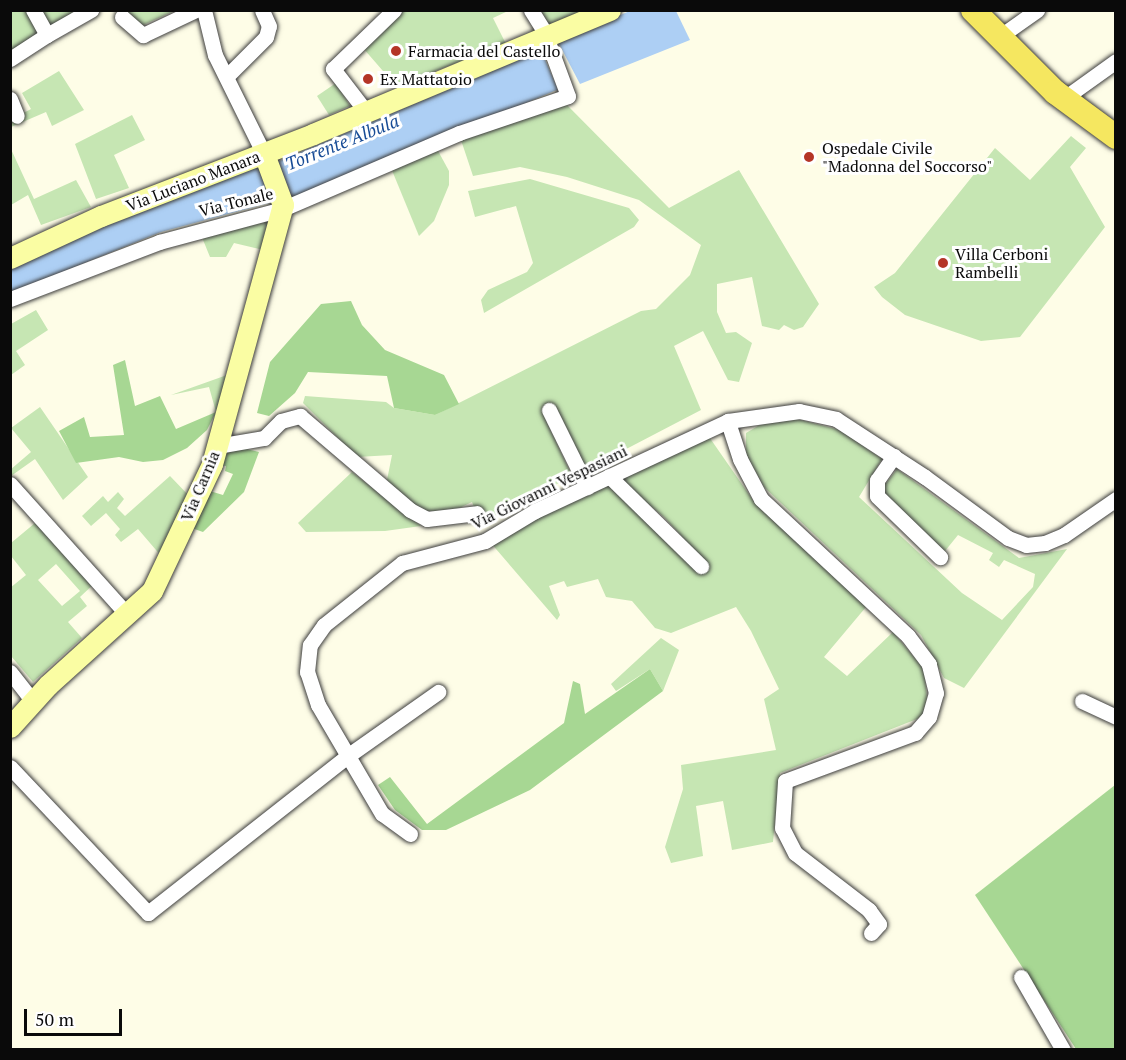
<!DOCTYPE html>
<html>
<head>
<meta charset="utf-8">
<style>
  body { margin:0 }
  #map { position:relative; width:1126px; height:1060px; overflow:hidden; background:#fefde7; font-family:"PT Serif",serif }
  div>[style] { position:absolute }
  .green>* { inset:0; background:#c6e6b3 }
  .forest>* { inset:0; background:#a7d793 }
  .water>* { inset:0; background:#adcff4; transform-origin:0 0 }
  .roads { filter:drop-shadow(0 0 2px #3d3d3d) drop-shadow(0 0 2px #3d3d3d) }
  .street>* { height:15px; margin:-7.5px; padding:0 7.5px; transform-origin:7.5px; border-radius:7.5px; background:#fff }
  .secondary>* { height:21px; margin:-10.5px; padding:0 10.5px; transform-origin:10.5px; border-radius:10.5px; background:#fafda3 }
  .primary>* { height:24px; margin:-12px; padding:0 12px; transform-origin:12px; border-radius:12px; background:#f5e760 }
  .dots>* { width:16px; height:16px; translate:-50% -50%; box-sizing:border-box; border:3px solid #fff; border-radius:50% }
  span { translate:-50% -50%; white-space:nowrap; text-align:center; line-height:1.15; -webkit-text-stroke:6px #fff; paint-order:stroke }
  .poi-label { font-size:16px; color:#0a0a0a }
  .left { translate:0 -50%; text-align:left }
  .street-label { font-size:16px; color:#0a0a0a }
  .water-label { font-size:18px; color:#184c96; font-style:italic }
  .frame { position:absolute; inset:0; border:12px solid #0a0a0a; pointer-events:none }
  .scale { position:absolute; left:24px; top:1009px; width:98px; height:27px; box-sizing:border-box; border:3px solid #0a0a0a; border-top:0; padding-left:8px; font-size:18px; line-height:21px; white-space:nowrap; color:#0a0a0a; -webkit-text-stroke:4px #fff; paint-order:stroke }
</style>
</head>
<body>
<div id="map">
  <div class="green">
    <i style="clip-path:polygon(11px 11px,33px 11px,47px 35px,11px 59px)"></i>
    <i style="clip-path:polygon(41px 11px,91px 11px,53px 31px)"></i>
    <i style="clip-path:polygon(126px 11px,174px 11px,141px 26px)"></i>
    <i style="clip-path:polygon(400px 11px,508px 11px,493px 18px,506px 44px,396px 86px,363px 48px)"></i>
    <i style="clip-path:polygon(537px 11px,583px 11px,549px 28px)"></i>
    <i style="clip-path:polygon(59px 71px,84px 110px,52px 126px,46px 112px,11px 127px,10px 120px,31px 109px,22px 93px)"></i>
    <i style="clip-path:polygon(336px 83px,350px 106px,329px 115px,317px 96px)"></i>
    <i style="clip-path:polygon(565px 103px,669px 208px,739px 170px,819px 304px,803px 327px,794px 330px,784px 325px,779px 330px,762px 326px,752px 277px,717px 284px,717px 312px,726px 333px,736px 332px,752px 343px,739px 382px,728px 380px,703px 331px,674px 346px,701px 410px,586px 470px,543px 414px,572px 476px,481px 525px,472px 502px,453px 511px,425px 511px,407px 501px,387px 480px,392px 455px,357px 457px,303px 403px,305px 396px,386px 402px,394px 408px,435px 415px,641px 311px,656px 309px,690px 275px,701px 245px,639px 200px,567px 177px,520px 167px,473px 176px,461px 140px)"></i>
    <i style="clip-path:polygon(132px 115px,145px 140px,114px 155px,129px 188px,96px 199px,75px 144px)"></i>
    <i style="clip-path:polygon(1071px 136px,1086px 148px,1070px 167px,1105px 227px,1020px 337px,981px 341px,905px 315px,882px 297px,874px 287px,895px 273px,995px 148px,1030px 180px)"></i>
    <i style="clip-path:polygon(10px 147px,34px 199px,76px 180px,91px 207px,41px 225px,28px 195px,11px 205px)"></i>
    <i style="clip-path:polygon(437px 149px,449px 171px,449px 185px,434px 221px,419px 236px,391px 168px)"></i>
    <i style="clip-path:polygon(530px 179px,629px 208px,639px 220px,634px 227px,484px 313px,481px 300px,488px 290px,527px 272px,533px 263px,516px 206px,475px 217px,468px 191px)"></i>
    <i style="clip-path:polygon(282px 209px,268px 251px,234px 243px,226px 257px,210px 257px,199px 230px)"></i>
    <i style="clip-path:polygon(36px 310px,48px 330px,16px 351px,25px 365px,11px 375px,11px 324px)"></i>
    <i style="clip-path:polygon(227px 375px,216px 412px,209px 387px,171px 395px)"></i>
    <i style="clip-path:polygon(40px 407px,88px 477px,63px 500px,35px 459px,11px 476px,10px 470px,31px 452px,11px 428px)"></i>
    <i style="clip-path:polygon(797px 419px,840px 430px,882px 459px,859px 497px,962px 593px,1002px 620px,1033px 587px,1035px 574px,1004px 560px,999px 567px,989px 560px,993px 553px,958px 535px,945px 551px,888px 504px,881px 490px,897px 469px,1019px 558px,1067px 549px,964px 688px,944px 678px,921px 635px,764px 487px,746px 454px,746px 433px,763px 423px)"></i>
    <i style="clip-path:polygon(705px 431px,755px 503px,866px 607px,824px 657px,847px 676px,893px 632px,924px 669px,927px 698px,922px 717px,780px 773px,773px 842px,732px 850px,723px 801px,696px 806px,703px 856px,671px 863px,665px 847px,683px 789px,681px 765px,776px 750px,764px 699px,779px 689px,751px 631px,736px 607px,671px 633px,655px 628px,632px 601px,606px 597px,598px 579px,567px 587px,564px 581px,549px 586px,560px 615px,557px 620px,490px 542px,606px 477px,686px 541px,664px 517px,612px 475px)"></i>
    <i style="clip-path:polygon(352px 472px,421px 526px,385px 531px,306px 532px,298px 523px)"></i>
    <i style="clip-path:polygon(170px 476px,194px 501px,162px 557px,138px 529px,121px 542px,115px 535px,120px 529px,106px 513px,91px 526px,82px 516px,103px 496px,108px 502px,118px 492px,124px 499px,117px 508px,125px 516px)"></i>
    <i style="clip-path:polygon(evenodd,41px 518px,97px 581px,80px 597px,87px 606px,68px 622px,82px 638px,33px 682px,11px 656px,10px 588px,26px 575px,11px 556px,11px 543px,41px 518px,56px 564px,80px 591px,62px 606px,38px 580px,56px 564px)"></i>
    <i style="clip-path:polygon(661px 638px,679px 650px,663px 691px,650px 669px,616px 691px,611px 684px)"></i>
  </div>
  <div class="forest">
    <i style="clip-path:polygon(351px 301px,362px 325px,385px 350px,444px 375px,459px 404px,435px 415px,394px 408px,387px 376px,308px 372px,295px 393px,269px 416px,257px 413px,270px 362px,321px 304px)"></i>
    <i style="clip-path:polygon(125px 360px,135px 406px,160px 396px,176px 429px,216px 412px,207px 430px,187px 448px,163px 460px,143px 462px,119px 457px,76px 463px,59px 431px,84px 417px,90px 437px,124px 435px,113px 365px)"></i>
    <i style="clip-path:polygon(228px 445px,259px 452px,244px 492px,203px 532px,183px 525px,200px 488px,223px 495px,233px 474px,225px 471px,226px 466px,212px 464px)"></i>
    <i style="clip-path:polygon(650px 669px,663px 691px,530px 790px,446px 830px,422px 830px,395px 810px,378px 785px,390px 777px,427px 824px,564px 723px,573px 681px,580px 684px,585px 714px)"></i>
    <i style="clip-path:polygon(1115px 785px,1115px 1049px,1076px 1049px,975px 895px)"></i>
  </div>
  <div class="water">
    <i style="clip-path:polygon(632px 10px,676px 11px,690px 40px,580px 84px,558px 42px)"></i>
    <i style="left:541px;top:50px;width:43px;height:291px;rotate:67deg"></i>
    <i style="clip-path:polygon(257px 164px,273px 202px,161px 232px,11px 293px,11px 262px)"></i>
  </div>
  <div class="roads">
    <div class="street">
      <i style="left:204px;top:10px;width:46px;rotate:76.3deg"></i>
      <i style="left:215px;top:55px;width:110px;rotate:63.7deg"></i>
      <i style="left:122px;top:17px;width:28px;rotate:41deg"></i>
      <i style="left:143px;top:35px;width:59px;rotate:-25.3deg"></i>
      <i style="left:47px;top:35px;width:51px;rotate:-29.6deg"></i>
      <i style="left:999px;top:37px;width:47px;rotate:-35.4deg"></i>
      <i style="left:10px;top:59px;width:44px;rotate:-33deg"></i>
      <i style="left:47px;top:35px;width:29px;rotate:-119deg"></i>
      <i style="left:227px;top:76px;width:55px;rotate:-45deg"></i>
      <i style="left:266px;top:37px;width:11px;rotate:-75deg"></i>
      <i style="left:269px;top:26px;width:17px;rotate:-114deg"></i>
      <i style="left:10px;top:99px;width:18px;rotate:68deg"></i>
      <i style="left:1063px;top:99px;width:65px;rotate:-35.6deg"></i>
      <i style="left:367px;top:113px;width:56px;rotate:-127.7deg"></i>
      <i style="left:333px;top:69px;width:85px;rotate:-44deg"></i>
      <i style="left:10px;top:299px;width:160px;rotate:-20.9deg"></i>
      <i style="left:159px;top:242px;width:127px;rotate:-15deg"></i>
      <i style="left:282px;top:209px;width:193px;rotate:-23.2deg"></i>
      <i style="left:459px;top:133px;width:115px;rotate:-18.7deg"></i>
      <i style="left:568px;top:96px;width:69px;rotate:-110.3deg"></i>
      <i style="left:544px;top:31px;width:25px;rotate:-122deg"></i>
      <i style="left:549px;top:410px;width:86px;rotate:63.7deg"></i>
      <i style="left:217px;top:446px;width:48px;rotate:-9.7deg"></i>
      <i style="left:264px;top:438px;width:24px;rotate:-45deg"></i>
      <i style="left:281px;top:421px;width:20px;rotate:-15deg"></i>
      <i style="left:300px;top:416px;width:145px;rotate:40.5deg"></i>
      <i style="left:410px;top:510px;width:19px;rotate:28deg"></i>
      <i style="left:427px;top:519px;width:50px;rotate:-6.8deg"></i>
      <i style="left:894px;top:456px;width:29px;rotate:125deg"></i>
      <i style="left:877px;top:480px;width:16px;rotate:90deg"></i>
      <i style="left:877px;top:496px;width:88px;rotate:44.1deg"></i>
      <i style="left:609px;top:476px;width:129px;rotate:44.4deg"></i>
      <i style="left:10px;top:484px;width:172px;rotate:48.1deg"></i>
      <i style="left:10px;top:672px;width:37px;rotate:52deg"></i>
      <i style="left:1082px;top:701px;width:38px;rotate:25deg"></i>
      <i style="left:10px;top:767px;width:201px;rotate:46.6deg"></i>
      <i style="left:148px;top:913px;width:252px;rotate:-38.2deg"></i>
      <i style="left:346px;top:757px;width:113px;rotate:-35.2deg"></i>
      <i style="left:410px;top:834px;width:34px;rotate:-144deg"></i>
      <i style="left:382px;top:814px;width:126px;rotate:-120.4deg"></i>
      <i style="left:318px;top:705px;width:35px;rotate:-108deg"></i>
      <i style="left:307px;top:672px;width:27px;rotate:-84deg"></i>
      <i style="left:310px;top:645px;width:24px;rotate:-55deg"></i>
      <i style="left:324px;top:625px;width:100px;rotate:-38.5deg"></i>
      <i style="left:402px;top:563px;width:86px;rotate:-14.8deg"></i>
      <i style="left:485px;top:541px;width:58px;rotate:-31deg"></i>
      <i style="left:535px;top:511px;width:213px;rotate:-25deg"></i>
      <i style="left:871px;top:933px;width:12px;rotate:-48deg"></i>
      <i style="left:879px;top:924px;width:17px;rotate:-126deg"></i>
      <i style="left:869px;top:910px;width:93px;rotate:-142.4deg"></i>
      <i style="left:795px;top:853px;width:28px;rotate:-117deg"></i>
      <i style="left:782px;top:828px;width:47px;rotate:-86.3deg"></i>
      <i style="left:785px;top:781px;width:139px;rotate:-20.3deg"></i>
      <i style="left:915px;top:733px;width:21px;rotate:-49deg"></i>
      <i style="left:929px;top:717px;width:25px;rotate:-74deg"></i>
      <i style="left:936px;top:693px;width:30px;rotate:-104deg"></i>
      <i style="left:929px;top:664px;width:35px;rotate:-127deg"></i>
      <i style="left:908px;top:636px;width:201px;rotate:-137deg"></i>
      <i style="left:761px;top:499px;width:45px;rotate:-117.7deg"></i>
      <i style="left:740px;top:459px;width:40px;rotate:-108deg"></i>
      <i style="left:728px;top:421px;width:72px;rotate:-8deg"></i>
      <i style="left:799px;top:411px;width:38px;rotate:12deg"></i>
      <i style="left:836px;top:419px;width:106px;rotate:33.1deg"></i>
      <i style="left:925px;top:477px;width:103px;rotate:36.3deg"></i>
      <i style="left:1008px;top:538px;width:19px;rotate:21deg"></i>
      <i style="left:1026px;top:545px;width:19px;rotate:-6deg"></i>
      <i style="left:1045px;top:543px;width:21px;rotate:-23deg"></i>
      <i style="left:1064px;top:535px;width:63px;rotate:-34.7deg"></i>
      <i style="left:1021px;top:977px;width:84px;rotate:60.1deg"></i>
    </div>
    <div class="secondary">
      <i style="left:10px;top:258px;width:100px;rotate:-24.8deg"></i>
      <i style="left:101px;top:216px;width:227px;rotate:-21.1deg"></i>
      <i style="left:313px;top:134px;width:322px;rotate:-22.7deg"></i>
      <i style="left:10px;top:727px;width:57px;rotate:-47.9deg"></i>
      <i style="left:48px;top:685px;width:140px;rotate:-42.1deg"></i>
      <i style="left:152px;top:591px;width:140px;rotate:-64.7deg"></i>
      <i style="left:212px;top:464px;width:269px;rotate:-74.7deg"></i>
      <i style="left:283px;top:205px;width:54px;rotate:-110.4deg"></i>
    </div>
    <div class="primary">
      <i style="left:973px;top:10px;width:116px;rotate:45deg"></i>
      <i style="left:1055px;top:92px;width:76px;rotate:36.4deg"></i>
    </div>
  </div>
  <div class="dots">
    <i style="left:396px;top:51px;background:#b43527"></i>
    <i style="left:368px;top:79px;background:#b43527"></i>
    <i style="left:809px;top:157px;background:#b43527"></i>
    <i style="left:943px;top:263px;background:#b43527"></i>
  </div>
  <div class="poi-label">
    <span class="left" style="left:408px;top:51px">Farmacia del Castello</span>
    <span class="left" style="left:380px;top:79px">Ex Mattatoio</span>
    <span class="left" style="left:822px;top:157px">Ospedale Civile<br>"Madonna del Soccorso"</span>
    <span class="left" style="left:955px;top:263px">Villa Cerboni<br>Rambelli</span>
  </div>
  <div class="street-label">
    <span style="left:193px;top:181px;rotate:-21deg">Via Luciano Manara</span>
    <span style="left:236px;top:202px;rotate:-14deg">Via Tonale</span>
    <span style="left:200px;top:486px;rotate:-67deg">Via Carnia</span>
    <span style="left:549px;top:487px;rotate:-26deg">Via Giovanni Vespasiani</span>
  </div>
  <div class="water-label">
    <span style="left:342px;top:142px;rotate:-22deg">Torrente Albula</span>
  </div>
  <div class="frame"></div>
  <div class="scale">50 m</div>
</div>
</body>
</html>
